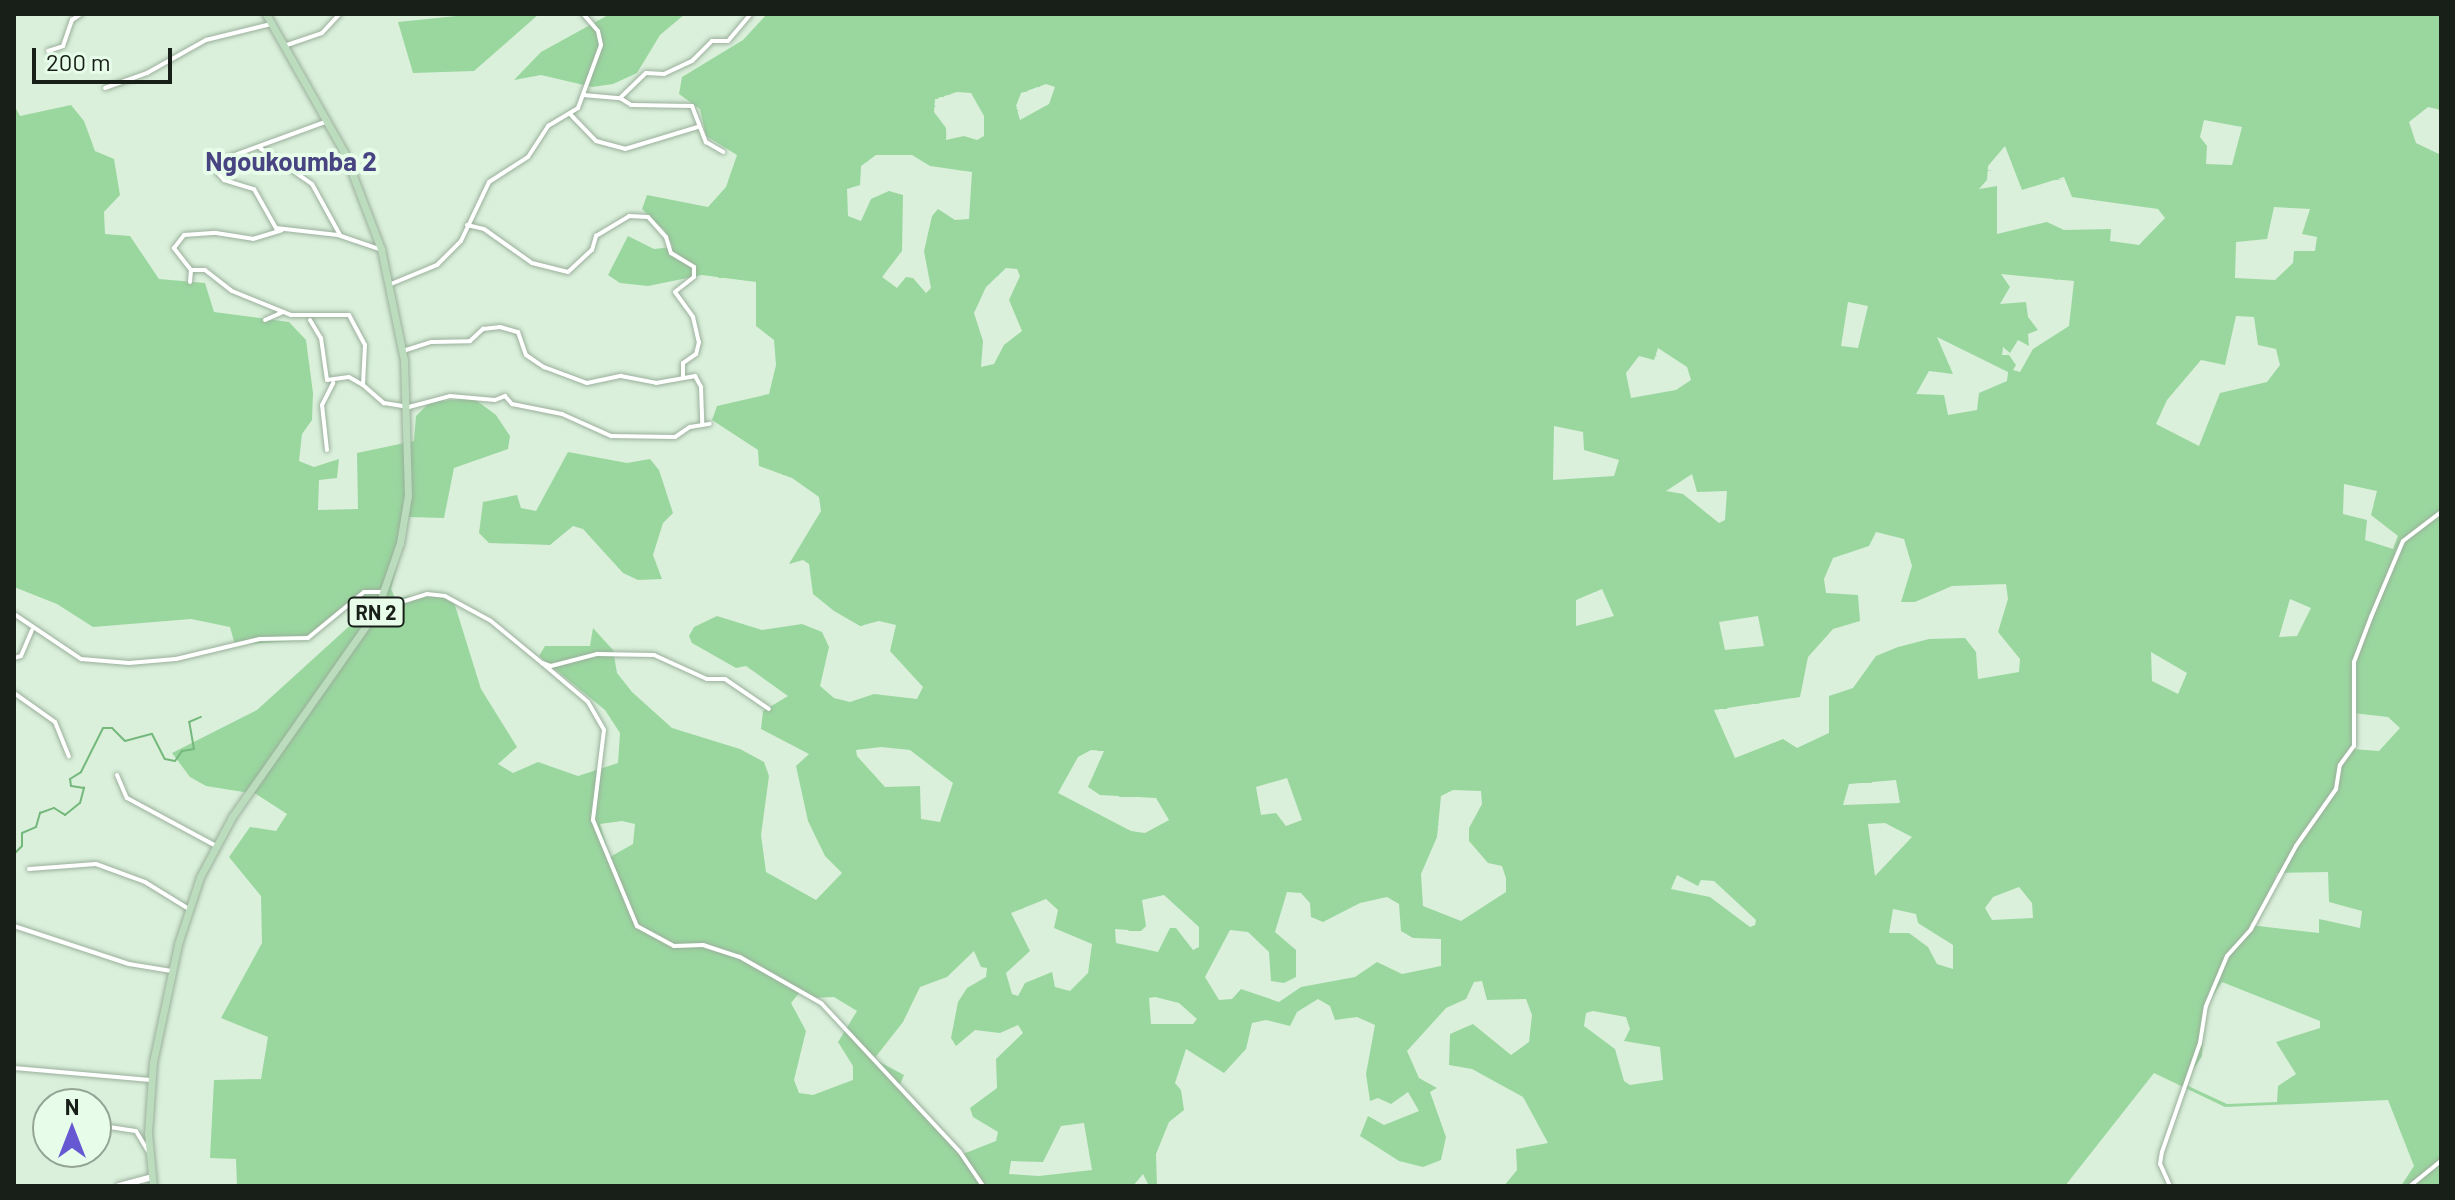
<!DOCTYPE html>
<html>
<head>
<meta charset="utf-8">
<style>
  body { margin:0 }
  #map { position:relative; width:2455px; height:1200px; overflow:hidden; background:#daf0db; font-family:Barlow,sans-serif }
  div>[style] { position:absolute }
  .green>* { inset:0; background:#9ad79f }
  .stream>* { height:2px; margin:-1px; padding:0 1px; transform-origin:1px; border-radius:1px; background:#75b87c }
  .roads { filter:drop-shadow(0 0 2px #9aaf9b) drop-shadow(0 0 2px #9aaf9b) }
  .minor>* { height:4px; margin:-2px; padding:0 2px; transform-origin:2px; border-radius:2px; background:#fff }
  .tertiary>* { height:6px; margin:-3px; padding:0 3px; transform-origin:3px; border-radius:3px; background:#fff }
  .primary>* { height:7px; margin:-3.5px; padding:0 3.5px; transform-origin:3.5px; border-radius:3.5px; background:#bbddbe }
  span { translate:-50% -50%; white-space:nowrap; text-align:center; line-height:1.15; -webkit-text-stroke:8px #e7fde9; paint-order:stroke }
  .shield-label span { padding:2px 6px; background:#e7fde9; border:2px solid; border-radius:6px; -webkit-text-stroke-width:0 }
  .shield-label { font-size:20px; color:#181f18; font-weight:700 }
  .quarter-label { font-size:26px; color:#484482; font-weight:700 }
  .frame { position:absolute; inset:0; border:16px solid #181f18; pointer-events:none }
  .north { position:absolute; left:32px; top:1088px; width:80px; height:80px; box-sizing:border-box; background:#e7fde9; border:2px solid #94a495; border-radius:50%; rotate:0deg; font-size:22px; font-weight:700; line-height:32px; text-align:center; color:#181f18 }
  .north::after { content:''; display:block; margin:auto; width:28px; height:36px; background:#6558d1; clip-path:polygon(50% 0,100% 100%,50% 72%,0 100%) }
  .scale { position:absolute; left:32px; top:48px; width:140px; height:36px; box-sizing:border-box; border:4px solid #181f18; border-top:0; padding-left:10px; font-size:24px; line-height:28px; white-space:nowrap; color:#181f18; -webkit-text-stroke:6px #e7fde9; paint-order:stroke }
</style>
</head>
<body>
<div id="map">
  <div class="green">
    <i style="clip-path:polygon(476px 14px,539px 14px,474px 71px,413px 73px,398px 22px)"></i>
    <i style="clip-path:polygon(610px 14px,685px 14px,660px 35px,637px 73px,613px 84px,592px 87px,541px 75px,514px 80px,541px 52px)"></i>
    <i style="clip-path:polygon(evenodd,767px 14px,2441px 14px,2441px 110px,2428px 107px,2409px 122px,2416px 143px,2441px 155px,2441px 1186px,2401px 1186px,2414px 1166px,2388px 1100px,2225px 1107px,2154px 1073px,2065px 1186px,1504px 1186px,1517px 1170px,1516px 1149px,1548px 1143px,1523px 1097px,1472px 1069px,1449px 1065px,1450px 1034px,1473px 1024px,1511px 1055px,1529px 1042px,1532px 1015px,1526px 999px,1487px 1000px,1482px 981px,1474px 982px,1466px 999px,1446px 1008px,1407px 1051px,1419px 1078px,1437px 1088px,1430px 1092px,1446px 1137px,1441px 1160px,1423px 1167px,1399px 1161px,1360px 1136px,1368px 1116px,1384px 1125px,1419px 1111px,1408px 1092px,1391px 1104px,1378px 1098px,1370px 1101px,1366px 1074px,1375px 1025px,1357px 1017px,1335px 1020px,1330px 1006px,1318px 999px,1297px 1012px,1290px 1026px,1266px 1020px,1252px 1023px,1246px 1049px,1224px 1073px,1186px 1049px,1175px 1083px,1181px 1090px,1184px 1110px,1169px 1122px,1156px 1154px,1157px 1186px,1149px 1186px,1143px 1174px,1133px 1186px,237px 1186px,236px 1159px,210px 1158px,214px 1080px,261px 1079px,268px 1037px,221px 1018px,262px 943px,261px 896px,229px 857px,250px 827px,276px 831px,287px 814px,256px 794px,206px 786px,190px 777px,172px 753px,257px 710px,356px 620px,362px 605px,357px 601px,342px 610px,306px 640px,235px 645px,230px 627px,191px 619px,93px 627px,57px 604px,14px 587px,14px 105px,20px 116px,71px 105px,84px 121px,95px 151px,114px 159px,120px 195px,104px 212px,105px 234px,130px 236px,159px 279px,205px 283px,214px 312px,289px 322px,306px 340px,313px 393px,312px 420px,302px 434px,299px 461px,314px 467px,339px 459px,337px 478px,319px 480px,318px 510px,358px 509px,357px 453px,414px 441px,416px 416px,430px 402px,473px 398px,496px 415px,510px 436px,508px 449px,454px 468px,444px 518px,409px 517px,391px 589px,395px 598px,438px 593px,453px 599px,481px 689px,517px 747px,498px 764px,513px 773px,538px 762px,578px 776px,618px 763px,620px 733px,605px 710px,539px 656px,545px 646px,590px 646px,593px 628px,613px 650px,617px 673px,632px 692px,672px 728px,740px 749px,764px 762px,769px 776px,761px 835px,766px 872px,816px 900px,842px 873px,825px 856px,808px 821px,796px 766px,809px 754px,761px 729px,763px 711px,788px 696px,746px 666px,736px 668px,692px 643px,689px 636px,694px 627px,717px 616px,762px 630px,802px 624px,822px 632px,829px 647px,820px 686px,834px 698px,850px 702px,874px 694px,917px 699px,923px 687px,890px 651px,896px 625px,879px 621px,860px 626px,834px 611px,813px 594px,809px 564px,803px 560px,789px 564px,821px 511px,819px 497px,792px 478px,759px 466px,758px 450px,712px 420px,717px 406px,769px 394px,776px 365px,774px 340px,756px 326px,756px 282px,702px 275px,648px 286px,620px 283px,608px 275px,628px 236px,654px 249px,673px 247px,665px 231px,642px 209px,647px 195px,708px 207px,726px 187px,737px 155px,706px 136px,700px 109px,679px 94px,682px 77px,743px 40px,767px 14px,1046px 84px,1055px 87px,1049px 104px,1020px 120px,1016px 106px,1021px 93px,1046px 84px,767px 14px,957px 92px,971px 93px,984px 116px,984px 136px,977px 140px,964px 136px,946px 140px,946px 128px,934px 112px,935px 99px,957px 92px,767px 14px,2204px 120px,2242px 127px,2232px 165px,2206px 164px,2207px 146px,2200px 137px,2204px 120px,767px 14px,2005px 146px,2022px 190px,2064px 177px,2072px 197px,2158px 209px,2165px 218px,2139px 245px,2110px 241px,2111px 229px,2064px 230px,2047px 222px,1997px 234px,1997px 186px,1979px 189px,1987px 180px,1988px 166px,2005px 146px,767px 14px,876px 155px,912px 155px,930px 166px,972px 172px,969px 219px,955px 220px,938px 209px,932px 216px,924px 251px,931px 288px,926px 293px,913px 278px,906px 277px,897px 288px,882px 277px,902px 251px,903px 195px,889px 191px,871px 199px,861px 221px,848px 216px,847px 189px,860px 185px,861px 166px,876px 155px,767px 14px,2274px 207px,2310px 209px,2302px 234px,2317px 237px,2315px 251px,2294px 251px,2293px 263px,2275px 280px,2235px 278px,2236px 242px,2267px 239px,2274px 207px,767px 14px,1006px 268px,1017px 269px,1020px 276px,1009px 300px,1022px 331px,1004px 345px,994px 364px,981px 367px,983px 341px,974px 313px,986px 287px,1006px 268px,767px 14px,2001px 274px,2074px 281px,2069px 326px,2033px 349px,2020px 372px,2013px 370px,2016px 365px,2009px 355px,2002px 355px,2003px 347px,2010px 353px,2018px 340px,2029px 346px,2028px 334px,2038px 330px,2028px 317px,2026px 302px,2000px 304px,2010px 287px,2001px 274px,767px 14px,1848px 302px,1868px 306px,1858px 348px,1841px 346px,1848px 302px,767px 14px,2236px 316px,2254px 317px,2258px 345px,2276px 349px,2280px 365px,2267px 382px,2220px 393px,2199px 446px,2156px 424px,2167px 400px,2201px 360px,2225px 365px,2236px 316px,767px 14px,1937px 337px,2008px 372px,2007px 381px,1979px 393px,1977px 410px,1948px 415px,1944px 395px,1916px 394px,1929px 371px,1953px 374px,1937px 337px,767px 14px,1658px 348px,1687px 367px,1691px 380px,1676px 390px,1631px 398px,1626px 373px,1639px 356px,1654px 360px,1658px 348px,767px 14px,1554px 426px,1583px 432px,1584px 450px,1619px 460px,1614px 476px,1553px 480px,1554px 426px,767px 14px,1692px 474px,1697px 492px,1727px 491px,1725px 520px,1719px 523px,1683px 494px,1666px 491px,1692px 474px,767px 14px,2344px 484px,2377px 491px,2371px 515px,2398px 536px,2393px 549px,2365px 540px,2367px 520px,2343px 514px,2344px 484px,767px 14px,1876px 532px,1904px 539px,1912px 566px,1901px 602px,1915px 602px,1952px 586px,2006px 584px,2008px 599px,1998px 632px,2020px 659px,2019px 672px,1978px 679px,1976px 652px,1965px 638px,1929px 639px,1898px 647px,1876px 656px,1853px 688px,1829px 696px,1829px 733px,1797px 748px,1783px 739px,1735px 758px,1714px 710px,1800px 697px,1808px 657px,1833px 629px,1860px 621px,1858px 595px,1826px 593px,1824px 579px,1833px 558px,1869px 546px,1876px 532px,767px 14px,1602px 589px,1614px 616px,1576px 626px,1576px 600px,1602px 589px,767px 14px,2290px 599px,2311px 608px,2297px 636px,2279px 637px,2290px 599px,767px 14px,1758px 616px,1764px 646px,1725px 650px,1719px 622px,1758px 616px,767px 14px,2151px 652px,2187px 673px,2178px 694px,2152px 681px,2151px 652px,767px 14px,2353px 713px,2388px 717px,2400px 728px,2379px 751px,2352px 749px,2353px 713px,767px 14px,881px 747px,910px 750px,953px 783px,940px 822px,921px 819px,920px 786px,885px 787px,857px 756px,856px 750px,881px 747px,767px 14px,1091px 750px,1104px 751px,1088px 787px,1100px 795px,1156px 798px,1169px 820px,1145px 833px,1131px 831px,1058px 793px,1078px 757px,1091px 750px,767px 14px,1287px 778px,1302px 820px,1286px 826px,1276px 813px,1261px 815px,1256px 787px,1287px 778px,767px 14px,1896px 780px,1900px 803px,1843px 805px,1849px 784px,1896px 780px,767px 14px,1453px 790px,1481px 791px,1482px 804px,1469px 828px,1469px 841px,1488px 863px,1502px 866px,1506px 878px,1506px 892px,1461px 921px,1423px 906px,1421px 874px,1437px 837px,1441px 796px,1453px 790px,767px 14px,622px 821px,635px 824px,633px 844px,610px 857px,600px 824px,622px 821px,767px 14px,1885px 823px,1912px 837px,1875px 876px,1868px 824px,1885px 823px,767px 14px,2328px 872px,2329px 902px,2362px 911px,2360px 928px,2319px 919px,2319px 933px,2250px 925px,2266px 906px,2277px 873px,2328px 872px,767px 14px,1677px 875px,1698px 886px,1701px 880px,1714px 881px,1756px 920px,1755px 925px,1750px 927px,1710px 897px,1671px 889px,1677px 875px,767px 14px,2019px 887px,2032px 903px,2033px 918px,1992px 920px,1985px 908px,1993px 897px,2019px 887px,767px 14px,1287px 892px,1301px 893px,1310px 903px,1311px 917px,1323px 922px,1360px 903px,1387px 897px,1399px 904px,1401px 931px,1413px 938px,1441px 939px,1441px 966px,1402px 974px,1377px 962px,1355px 977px,1301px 987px,1279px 1002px,1241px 989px,1232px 999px,1219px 1000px,1205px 977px,1230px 930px,1248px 932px,1269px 952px,1271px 981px,1284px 983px,1296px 977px,1296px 950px,1275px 932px,1287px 892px,767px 14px,1164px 895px,1199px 927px,1199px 947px,1193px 950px,1176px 928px,1170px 928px,1158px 952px,1116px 943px,1115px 929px,1141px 931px,1146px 926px,1142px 900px,1164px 895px,767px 14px,1046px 899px,1058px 910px,1054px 928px,1092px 944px,1088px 973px,1070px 991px,1055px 987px,1052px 972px,1025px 983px,1018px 996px,1012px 994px,1006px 973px,1030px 951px,1011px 913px,1046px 899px,767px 14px,1893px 909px,1916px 914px,1918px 923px,1953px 945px,1953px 969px,1937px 964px,1928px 947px,1909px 933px,1889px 933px,1893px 909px,767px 14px,974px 951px,981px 967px,987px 968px,986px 977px,967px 988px,958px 1002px,951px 1038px,956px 1046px,975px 1030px,1000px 1033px,1018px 1025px,1023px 1033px,996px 1059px,997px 1088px,970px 1108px,973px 1117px,998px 1132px,996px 1141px,963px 1154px,899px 1087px,904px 1075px,874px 1059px,903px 1022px,920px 987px,947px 977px,974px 951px,767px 14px,2222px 982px,2320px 1021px,2320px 1028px,2276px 1042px,2296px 1074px,2278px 1086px,2277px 1102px,2227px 1104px,2184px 1084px,2202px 1056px,2205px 1009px,2222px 982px,767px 14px,800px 992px,813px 998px,834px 997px,857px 1011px,838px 1042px,853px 1066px,853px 1080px,813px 1095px,799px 1093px,794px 1080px,806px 1031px,791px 1003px,800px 992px,767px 14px,1155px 997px,1179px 1003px,1197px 1019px,1193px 1024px,1151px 1024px,1149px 998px,1155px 997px,767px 14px,1593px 1011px,1626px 1017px,1630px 1029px,1624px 1041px,1660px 1047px,1663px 1080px,1630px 1085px,1624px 1081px,1615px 1049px,1584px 1026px,1586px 1013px,1593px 1011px,767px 14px,1084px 1123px,1092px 1170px,1039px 1176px,1009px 1174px,1011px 1161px,1043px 1162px,1061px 1126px,1084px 1123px)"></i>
    <i style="clip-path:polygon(568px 452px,627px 463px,650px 459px,659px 470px,673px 513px,663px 523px,653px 555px,662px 579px,638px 580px,623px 573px,583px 529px,573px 526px,550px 545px,489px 543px,479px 533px,483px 502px,517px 495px,521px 508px,536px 511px)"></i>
  </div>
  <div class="stream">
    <i style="left:14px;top:854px;width:11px;rotate:-45deg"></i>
    <i style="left:22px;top:846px;width:13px;rotate:-90deg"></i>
    <i style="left:22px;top:833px;width:15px;rotate:-23deg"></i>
    <i style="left:36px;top:827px;width:15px;rotate:-74deg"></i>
    <i style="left:40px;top:813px;width:15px;rotate:-20deg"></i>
    <i style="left:54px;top:808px;width:13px;rotate:32deg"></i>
    <i style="left:65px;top:815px;width:19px;rotate:-39deg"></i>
    <i style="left:80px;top:803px;width:16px;rotate:-75deg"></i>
    <i style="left:84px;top:788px;width:13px;rotate:-171deg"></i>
    <i style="left:71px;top:786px;width:7px;rotate:-98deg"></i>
    <i style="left:70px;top:779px;width:13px;rotate:-32deg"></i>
    <i style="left:81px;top:772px;width:49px;rotate:-63.4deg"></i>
    <i style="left:103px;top:728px;width:9px"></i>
    <i style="left:112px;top:728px;width:18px;rotate:45deg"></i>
    <i style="left:125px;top:741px;width:28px;rotate:-15deg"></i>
    <i style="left:152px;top:734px;width:28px;rotate:63deg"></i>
    <i style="left:165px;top:759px;width:10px;rotate:11deg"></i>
    <i style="left:175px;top:761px;width:12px;rotate:-55deg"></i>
    <i style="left:182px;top:751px;width:12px;rotate:-9deg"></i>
    <i style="left:194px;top:749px;width:27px;rotate:-100deg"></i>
    <i style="left:189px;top:722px;width:13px;rotate:-23deg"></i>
  </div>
  <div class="roads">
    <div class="minor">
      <i style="left:284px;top:46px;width:40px;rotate:-18.9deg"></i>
      <i style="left:322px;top:33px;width:26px;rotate:-47deg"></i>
      <i style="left:48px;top:51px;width:16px;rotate:-18deg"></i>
      <i style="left:63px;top:46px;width:28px;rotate:-71deg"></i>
      <i style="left:72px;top:20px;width:11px;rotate:-34deg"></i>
      <i style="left:105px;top:88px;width:45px;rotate:-19.7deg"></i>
      <i style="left:147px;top:73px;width:68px;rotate:-29.2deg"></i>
      <i style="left:206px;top:40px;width:67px;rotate:-13.8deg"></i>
      <i style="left:583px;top:95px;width:37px;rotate:5deg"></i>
      <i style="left:620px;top:98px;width:36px;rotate:-44deg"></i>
      <i style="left:646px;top:73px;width:18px;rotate:3deg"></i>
      <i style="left:664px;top:74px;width:31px;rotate:-25deg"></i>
      <i style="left:692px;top:61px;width:28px;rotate:-45deg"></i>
      <i style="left:712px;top:41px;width:16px"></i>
      <i style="left:728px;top:41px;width:35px;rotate:-50deg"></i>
      <i style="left:620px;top:98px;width:13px;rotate:32deg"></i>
      <i style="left:631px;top:105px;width:61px;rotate:0.9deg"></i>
      <i style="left:692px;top:106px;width:39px;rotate:69deg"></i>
      <i style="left:706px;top:142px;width:20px;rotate:30deg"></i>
      <i style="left:571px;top:115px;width:36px;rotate:46deg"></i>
      <i style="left:596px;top:141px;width:30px;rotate:15deg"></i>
      <i style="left:625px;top:149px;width:76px;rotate:-16.8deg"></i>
      <i style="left:325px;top:122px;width:119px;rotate:159.9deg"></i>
      <i style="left:213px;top:163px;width:9px;rotate:69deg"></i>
      <i style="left:216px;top:171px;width:12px;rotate:48deg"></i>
      <i style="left:224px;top:180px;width:31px;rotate:17deg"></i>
      <i style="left:254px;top:189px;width:45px;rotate:60.6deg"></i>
      <i style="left:276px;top:228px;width:62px;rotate:6.4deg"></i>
      <i style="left:338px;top:235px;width:43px;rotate:18.9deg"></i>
      <i style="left:260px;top:148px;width:63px;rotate:34.7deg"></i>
      <i style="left:312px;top:184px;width:58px;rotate:61.2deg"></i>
      <i style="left:467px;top:225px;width:17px;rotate:13deg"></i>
      <i style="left:484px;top:229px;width:59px;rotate:35.3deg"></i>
      <i style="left:532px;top:263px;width:37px;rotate:14deg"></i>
      <i style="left:568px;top:272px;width:33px;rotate:-43deg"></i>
      <i style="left:592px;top:250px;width:15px;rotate:-74deg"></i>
      <i style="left:596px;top:236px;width:39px;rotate:-31deg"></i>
      <i style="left:629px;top:216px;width:19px;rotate:3deg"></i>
      <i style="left:648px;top:217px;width:27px;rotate:48deg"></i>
      <i style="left:666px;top:237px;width:17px;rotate:73deg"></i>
      <i style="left:671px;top:253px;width:27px;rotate:31deg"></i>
      <i style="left:694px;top:267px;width:10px;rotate:90deg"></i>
      <i style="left:694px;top:277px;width:24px;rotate:142deg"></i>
      <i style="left:675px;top:292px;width:31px;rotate:54deg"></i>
      <i style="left:693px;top:317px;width:26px;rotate:77deg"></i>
      <i style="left:699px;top:342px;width:12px;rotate:104deg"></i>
      <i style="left:696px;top:354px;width:16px;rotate:145deg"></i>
      <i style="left:683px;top:363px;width:13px;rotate:90deg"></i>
      <i style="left:191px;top:270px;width:14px"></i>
      <i style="left:205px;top:270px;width:34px;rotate:38deg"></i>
      <i style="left:232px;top:291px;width:64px;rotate:22.1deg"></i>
      <i style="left:291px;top:315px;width:58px"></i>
      <i style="left:349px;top:315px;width:34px;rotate:62deg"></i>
      <i style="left:365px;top:345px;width:40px;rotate:92.9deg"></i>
      <i style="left:363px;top:385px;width:28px;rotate:41deg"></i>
      <i style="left:384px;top:403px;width:25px;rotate:9deg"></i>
      <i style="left:409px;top:407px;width:42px;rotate:-15deg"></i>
      <i style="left:450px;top:396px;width:45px;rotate:5.1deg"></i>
      <i style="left:495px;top:400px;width:11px;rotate:-22deg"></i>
      <i style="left:505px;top:396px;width:11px;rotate:49deg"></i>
      <i style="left:512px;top:404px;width:51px;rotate:11.3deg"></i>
      <i style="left:562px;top:414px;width:54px;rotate:24.2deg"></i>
      <i style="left:611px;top:436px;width:64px;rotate:0.9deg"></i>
      <i style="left:675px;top:437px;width:18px;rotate:-34deg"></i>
      <i style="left:690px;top:427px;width:20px;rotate:-9deg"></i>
      <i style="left:190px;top:282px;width:12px;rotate:-85deg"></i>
      <i style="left:191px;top:270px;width:28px;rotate:-128deg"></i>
      <i style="left:174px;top:248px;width:16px;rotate:-52deg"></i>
      <i style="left:184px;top:235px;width:32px;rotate:-4deg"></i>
      <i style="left:216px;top:233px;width:37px;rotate:9deg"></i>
      <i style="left:253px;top:239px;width:30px;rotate:-17deg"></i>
      <i style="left:391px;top:284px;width:50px;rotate:-22.4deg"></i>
      <i style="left:437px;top:265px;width:34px;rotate:-45deg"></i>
      <i style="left:461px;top:241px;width:65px;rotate:-64.6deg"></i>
      <i style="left:489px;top:182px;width:46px;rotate:-32.7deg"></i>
      <i style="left:528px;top:157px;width:37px;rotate:-57deg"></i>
      <i style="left:548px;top:126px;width:35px;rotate:-31deg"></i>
      <i style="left:578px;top:108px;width:67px;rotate:-69.9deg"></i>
      <i style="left:601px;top:45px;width:14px;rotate:-102deg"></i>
      <i style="left:598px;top:31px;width:23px;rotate:-131deg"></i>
      <i style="left:265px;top:320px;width:20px;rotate:-24deg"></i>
      <i style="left:310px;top:320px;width:21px;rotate:59deg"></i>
      <i style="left:321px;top:338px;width:42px;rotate:81.9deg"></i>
      <i style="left:327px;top:380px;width:22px;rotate:-8deg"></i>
      <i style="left:349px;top:377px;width:16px;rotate:30deg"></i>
      <i style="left:403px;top:351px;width:29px;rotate:-18deg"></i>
      <i style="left:431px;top:342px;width:39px;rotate:-1deg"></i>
      <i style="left:470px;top:341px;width:18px;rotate:-43deg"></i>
      <i style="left:483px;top:329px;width:17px;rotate:-7deg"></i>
      <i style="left:500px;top:327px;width:19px;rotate:16deg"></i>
      <i style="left:518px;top:332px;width:24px;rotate:71deg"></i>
      <i style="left:526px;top:355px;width:22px;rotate:34deg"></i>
      <i style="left:544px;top:367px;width:46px;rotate:20.4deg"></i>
      <i style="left:587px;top:383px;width:35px;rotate:-12deg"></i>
      <i style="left:621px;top:376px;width:36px;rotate:11deg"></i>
      <i style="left:656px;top:383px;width:40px;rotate:-10deg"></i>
      <i style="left:695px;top:376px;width:13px;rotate:61deg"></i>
      <i style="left:701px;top:387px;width:37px;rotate:88deg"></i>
      <i style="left:327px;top:450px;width:45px;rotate:-96.3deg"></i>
      <i style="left:322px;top:405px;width:25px;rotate:-63deg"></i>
      <i style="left:379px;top:609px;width:50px;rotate:-17.4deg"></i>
      <i style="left:427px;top:594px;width:18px;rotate:6deg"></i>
      <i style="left:445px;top:596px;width:52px;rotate:28.5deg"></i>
      <i style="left:491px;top:621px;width:66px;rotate:39.5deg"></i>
      <i style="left:542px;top:663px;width:9px;rotate:18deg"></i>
      <i style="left:551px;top:666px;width:48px;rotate:-14.6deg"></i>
      <i style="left:597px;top:654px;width:57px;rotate:1deg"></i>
      <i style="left:654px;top:655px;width:58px;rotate:24.4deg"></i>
      <i style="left:707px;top:679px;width:18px"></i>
      <i style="left:725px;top:679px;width:53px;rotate:34.3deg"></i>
      <i style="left:14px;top:614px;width:81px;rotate:33.9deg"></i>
      <i style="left:81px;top:659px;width:48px;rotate:4.8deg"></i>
      <i style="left:129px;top:663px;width:47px;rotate:-4.9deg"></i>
      <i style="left:176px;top:659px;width:86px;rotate:-13.4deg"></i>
      <i style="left:260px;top:639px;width:48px;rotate:-1.2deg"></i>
      <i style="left:308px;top:638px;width:72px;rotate:-39.4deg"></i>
      <i style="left:364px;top:592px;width:18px"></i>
      <i style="left:14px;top:658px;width:7px;rotate:-16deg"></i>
      <i style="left:21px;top:656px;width:28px;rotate:-67deg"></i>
      <i style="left:542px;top:663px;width:60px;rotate:40.3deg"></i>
      <i style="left:588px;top:702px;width:32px;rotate:60deg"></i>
      <i style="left:604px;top:730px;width:91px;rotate:97deg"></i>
      <i style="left:593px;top:820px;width:115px;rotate:67.5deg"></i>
      <i style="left:637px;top:926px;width:42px;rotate:28.4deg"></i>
      <i style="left:674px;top:946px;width:29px;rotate:-2deg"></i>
      <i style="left:703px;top:945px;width:39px;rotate:18deg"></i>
      <i style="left:740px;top:957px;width:93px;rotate:29.6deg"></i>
      <i style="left:821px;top:1003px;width:204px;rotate:47deg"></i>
      <i style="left:960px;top:1152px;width:41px;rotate:55.9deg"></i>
      <i style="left:14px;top:693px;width:50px;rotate:35.3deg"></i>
      <i style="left:55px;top:722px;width:37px;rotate:68deg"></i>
      <i style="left:117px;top:775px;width:25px;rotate:67deg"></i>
      <i style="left:127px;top:798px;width:101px;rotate:28.3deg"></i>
      <i style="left:29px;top:869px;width:67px;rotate:-4.3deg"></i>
      <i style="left:96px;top:864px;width:52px;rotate:20.2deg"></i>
      <i style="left:145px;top:882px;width:52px;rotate:31.5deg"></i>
      <i style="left:14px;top:926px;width:121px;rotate:18.3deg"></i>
      <i style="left:129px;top:964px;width:43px;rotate:9.5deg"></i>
      <i style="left:14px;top:1068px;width:137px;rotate:5deg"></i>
      <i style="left:45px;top:1123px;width:3px;rotate:18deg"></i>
      <i style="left:96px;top:1125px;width:40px;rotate:8.5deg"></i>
      <i style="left:136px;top:1131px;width:26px;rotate:59deg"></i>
      <i style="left:2170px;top:1186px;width:24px;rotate:-114deg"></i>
      <i style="left:2160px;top:1164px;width:12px;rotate:-81deg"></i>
      <i style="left:2162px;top:1152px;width:115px;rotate:-70.8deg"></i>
      <i style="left:2200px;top:1043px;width:37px;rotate:-81deg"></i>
      <i style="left:2206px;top:1006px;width:54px;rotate:-67.2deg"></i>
      <i style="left:2227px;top:956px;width:36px;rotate:-48deg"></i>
      <i style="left:2251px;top:929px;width:94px;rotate:-61.5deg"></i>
      <i style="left:2296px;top:846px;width:70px;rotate:-54.9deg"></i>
      <i style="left:2336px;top:789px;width:24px;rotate:-81deg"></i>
      <i style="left:2340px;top:765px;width:24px;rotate:-54deg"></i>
      <i style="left:2354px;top:746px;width:84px;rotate:-90deg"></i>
      <i style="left:2354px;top:662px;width:48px;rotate:-69.3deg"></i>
      <i style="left:2371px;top:617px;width:82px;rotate:-67.2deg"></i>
      <i style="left:2403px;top:541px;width:48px;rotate:-37.3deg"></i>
      <i style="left:2410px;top:1186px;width:40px;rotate:-39deg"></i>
    </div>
    <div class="tertiary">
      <i style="left:119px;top:1186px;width:34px;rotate:-15deg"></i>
    </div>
    <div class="primary">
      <i style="left:153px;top:1186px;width:53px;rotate:-95.4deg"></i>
      <i style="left:148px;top:1133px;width:71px;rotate:-86deg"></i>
      <i style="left:153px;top:1062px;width:121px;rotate:-78deg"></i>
      <i style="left:178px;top:944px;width:71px;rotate:-71.8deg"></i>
      <i style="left:200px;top:877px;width:68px;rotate:-61.9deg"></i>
      <i style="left:232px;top:817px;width:253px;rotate:-55deg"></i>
      <i style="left:377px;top:610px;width:71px;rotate:-71.1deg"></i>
      <i style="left:400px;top:543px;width:49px;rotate:-80.5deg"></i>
      <i style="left:408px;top:495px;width:135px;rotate:-91.7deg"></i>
      <i style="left:404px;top:360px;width:113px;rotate:-101.7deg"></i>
      <i style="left:381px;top:249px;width:104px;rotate:-110.9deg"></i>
      <i style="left:344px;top:152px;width:159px;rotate:-119.5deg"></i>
    </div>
  </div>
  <div class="shield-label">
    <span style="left:376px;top:612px">RN 2</span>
  </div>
  <div class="quarter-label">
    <span style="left:291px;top:161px">Ngoukoumba 2</span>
  </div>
  <div class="frame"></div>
  <div class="north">N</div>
  <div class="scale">200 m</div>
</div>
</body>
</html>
